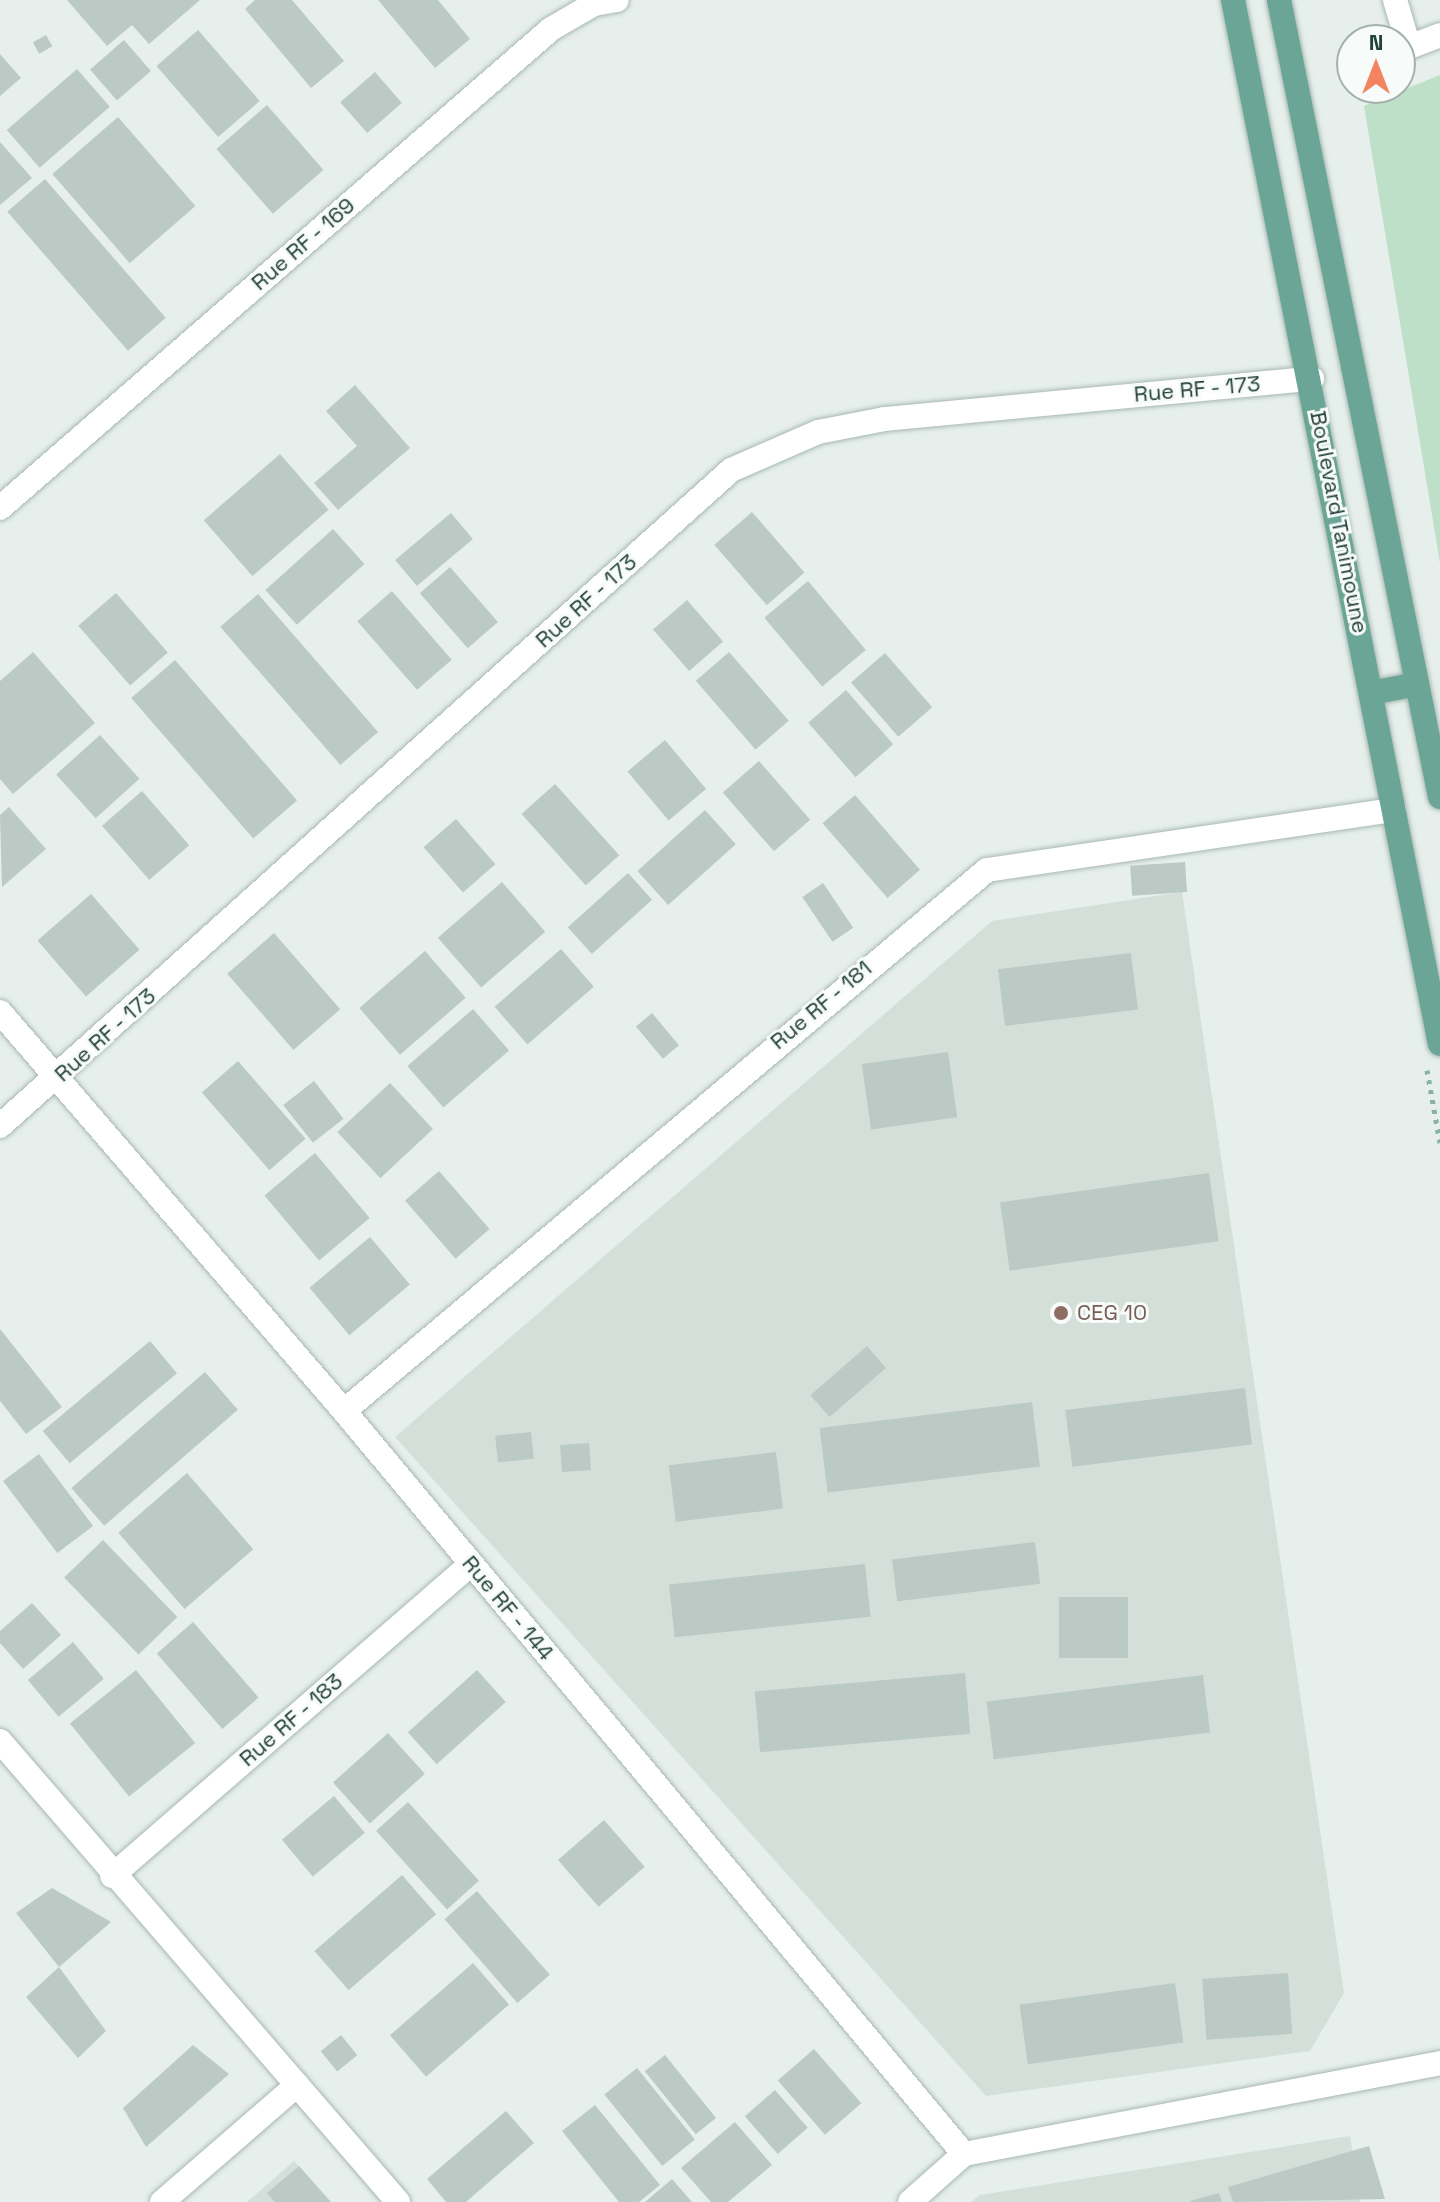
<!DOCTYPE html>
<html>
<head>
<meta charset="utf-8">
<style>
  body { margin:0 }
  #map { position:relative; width:1440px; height:2202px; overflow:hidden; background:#e6efeb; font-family:"Space Grotesk",sans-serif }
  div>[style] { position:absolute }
  .built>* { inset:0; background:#d4dfda }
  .green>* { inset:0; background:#bfe0c8 }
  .building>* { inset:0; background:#bbcac4; transform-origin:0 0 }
  .path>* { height:5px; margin-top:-2.5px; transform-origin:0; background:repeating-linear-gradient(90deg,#86b3a5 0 4px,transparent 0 10px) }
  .roads { filter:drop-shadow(0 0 2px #a8b8b2) drop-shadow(0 0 2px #a8b8b2) }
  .minor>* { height:24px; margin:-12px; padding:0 12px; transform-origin:12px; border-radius:12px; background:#fff }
  .major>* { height:24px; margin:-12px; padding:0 12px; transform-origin:12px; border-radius:12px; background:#6aa596 }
  .dots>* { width:22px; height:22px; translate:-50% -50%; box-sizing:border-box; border:4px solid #f7fbf9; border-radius:50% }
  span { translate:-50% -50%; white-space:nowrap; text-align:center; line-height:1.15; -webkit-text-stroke:6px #f7fbf9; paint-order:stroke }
  .street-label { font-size:22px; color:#24423a }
  .education-label { font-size:22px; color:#785e54 }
  .left { translate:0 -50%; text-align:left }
  .north { position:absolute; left:1336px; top:24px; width:80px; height:80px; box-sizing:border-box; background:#f7fbf9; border:2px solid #a3b1ad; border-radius:50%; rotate:0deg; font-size:22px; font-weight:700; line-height:32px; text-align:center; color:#24423a }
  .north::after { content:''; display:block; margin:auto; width:28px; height:36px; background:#f4845f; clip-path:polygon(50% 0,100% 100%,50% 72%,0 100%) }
</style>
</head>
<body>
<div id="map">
  <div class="built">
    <i style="clip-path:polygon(1182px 892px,1344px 1993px,1310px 2051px,986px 2096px,395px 1437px,992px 921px)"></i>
    <i style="clip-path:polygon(1350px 2136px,1360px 2202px,971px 2202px,980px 2195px)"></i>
    <i style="clip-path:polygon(294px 2161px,330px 2202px,247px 2202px)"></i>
  </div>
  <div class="green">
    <i style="clip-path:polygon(1440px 75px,1440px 563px,1364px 106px)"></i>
  </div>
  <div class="building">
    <i style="clip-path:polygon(67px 0,200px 0,149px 44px,132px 25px,107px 46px)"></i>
    <i style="clip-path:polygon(255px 0,292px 0,344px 61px,311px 88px,245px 9px)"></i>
    <i style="clip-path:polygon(378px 0,438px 0,470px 39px,435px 68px)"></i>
    <i style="left:198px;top:30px;width:94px;height:55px;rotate:49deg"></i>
    <i style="left:46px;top:35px;width:13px;height:15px;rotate:61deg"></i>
    <i style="left:124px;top:40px;width:41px;height:45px;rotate:49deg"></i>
    <i style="clip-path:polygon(0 54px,21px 78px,0 96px)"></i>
    <i style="left:77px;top:69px;width:50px;height:93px;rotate:49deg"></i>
    <i style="left:375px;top:72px;width:41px;height:46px;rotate:49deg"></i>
    <i style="left:267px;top:105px;width:86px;height:67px;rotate:49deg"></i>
    <i style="left:118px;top:117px;width:118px;height:87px;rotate:49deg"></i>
    <i style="clip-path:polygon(0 142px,32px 178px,0 205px)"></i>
    <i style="left:45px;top:179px;width:184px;height:50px;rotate:49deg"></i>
    <i style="clip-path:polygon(355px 385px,410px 448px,338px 510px,314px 483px,357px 446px,326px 411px)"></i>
    <i style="left:280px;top:454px;width:74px;height:101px;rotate:49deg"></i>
    <i style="left:752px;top:512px;width:80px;height:50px;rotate:49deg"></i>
    <i style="left:451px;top:513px;width:34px;height:73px;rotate:50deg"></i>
    <i style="left:333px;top:529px;width:47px;height:91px;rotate:48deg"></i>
    <i style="left:450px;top:567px;width:73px;height:40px;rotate:49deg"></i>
    <i style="left:808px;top:581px;width:90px;height:57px;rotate:50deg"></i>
    <i style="left:392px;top:591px;width:91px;height:46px;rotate:49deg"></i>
    <i style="left:116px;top:593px;width:79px;height:50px;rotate:49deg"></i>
    <i style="left:258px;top:594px;width:183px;height:50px;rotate:49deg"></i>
    <i style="left:687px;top:600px;width:55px;height:45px;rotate:49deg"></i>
    <i style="clip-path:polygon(33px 652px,95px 723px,13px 794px,0 779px,0 681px)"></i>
    <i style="left:729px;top:652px;width:91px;height:44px;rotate:49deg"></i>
    <i style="left:885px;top:653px;width:72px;height:45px;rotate:49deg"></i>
    <i style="left:175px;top:660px;width:186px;height:58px;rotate:49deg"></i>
    <i style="left:846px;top:690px;width:72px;height:50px;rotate:49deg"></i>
    <i style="left:100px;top:735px;width:59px;height:59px;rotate:48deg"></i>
    <i style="left:665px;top:740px;width:64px;height:49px;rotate:50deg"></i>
    <i style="left:759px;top:761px;width:78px;height:48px;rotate:49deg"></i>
    <i style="left:555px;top:784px;width:96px;height:45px;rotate:48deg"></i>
    <i style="left:142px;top:791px;width:72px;height:53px;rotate:49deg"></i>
    <i style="left:855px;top:795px;width:99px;height:43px;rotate:49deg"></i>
    <i style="clip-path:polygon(9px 807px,46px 849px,2px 887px,0 815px)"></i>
    <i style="left:705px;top:810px;width:46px;height:91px;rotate:48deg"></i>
    <i style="left:456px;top:819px;width:60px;height:43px;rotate:49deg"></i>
    <i style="left:1185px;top:862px;width:30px;height:55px;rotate:86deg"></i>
    <i style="left:628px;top:873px;width:36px;height:81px;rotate:48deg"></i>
    <i style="left:502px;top:882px;width:66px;height:85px;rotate:49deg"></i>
    <i style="left:823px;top:883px;width:54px;height:25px;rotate:56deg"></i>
    <i style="left:91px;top:894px;width:74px;height:71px;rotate:49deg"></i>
    <i style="left:274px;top:933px;width:101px;height:62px;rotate:49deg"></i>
    <i style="left:561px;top:949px;width:50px;height:88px;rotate:49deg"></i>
    <i style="left:425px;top:951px;width:62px;height:87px;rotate:49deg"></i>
    <i style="left:1131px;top:953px;width:57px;height:134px;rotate:83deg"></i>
    <i style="left:473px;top:1009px;width:55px;height:87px;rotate:49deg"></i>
    <i style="left:652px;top:1013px;width:42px;height:21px;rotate:50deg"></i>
    <i style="left:948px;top:1052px;width:66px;height:87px;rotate:82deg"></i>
    <i style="left:238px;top:1061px;width:103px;height:48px;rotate:49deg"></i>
    <i style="left:314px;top:1081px;width:48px;height:39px;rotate:52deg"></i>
    <i style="left:390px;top:1083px;width:63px;height:72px;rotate:47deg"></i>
    <i style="left:315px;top:1153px;width:85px;height:66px;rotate:50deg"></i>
    <i style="left:439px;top:1171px;width:77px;height:45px;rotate:49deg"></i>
    <i style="left:1209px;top:1173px;width:69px;height:211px;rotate:82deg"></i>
    <i style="left:370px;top:1237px;width:62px;height:79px;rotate:50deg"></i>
    <i style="clip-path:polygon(0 1329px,62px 1407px,26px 1434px,0 1401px)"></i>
    <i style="left:150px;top:1341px;width:42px;height:140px;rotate:50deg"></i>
    <i style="left:867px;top:1346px;width:29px;height:75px;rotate:49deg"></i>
    <i style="left:205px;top:1372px;width:50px;height:177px;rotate:49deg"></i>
    <i style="left:1245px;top:1388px;width:57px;height:181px;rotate:83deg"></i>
    <i style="left:1032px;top:1402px;width:65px;height:214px;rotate:83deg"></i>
    <i style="left:531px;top:1432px;width:27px;height:36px;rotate:84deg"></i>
    <i style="left:589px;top:1443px;width:27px;height:29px;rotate:86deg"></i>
    <i style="left:776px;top:1452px;width:57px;height:108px;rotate:83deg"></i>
    <i style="left:39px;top:1454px;width:90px;height:45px;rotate:53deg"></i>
    <i style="left:187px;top:1473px;width:101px;height:91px;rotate:49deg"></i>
    <i style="left:103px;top:1540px;width:107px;height:54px;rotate:46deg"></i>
    <i style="left:1035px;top:1542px;width:42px;height:144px;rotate:83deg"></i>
    <i style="left:865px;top:1564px;width:53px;height:197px;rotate:84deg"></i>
    <i style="left:1059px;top:1597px;width:69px;height:61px"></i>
    <i style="clip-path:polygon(32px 1603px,61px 1635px,23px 1669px,0 1643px,0 1631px)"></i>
    <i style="left:193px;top:1622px;width:100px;height:48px;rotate:49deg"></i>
    <i style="left:73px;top:1642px;width:48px;height:59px;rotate:50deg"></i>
    <i style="left:136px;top:1670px;width:94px;height:85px;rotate:51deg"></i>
    <i style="left:477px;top:1670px;width:43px;height:93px;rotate:48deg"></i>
    <i style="left:965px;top:1673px;width:61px;height:211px;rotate:85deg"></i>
    <i style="left:1203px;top:1675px;width:58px;height:218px;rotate:83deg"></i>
    <i style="left:388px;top:1733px;width:55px;height:74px;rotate:48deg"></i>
    <i style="left:334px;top:1796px;width:48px;height:68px;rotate:50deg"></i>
    <i style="left:408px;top:1802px;width:106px;height:43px;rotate:48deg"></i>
    <i style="left:604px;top:1820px;width:62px;height:61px;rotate:49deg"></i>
    <i style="left:402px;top:1875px;width:52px;height:116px;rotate:49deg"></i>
    <i style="clip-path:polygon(52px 1888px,111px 1922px,59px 1967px,106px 2031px,78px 2058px,26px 1997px,59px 1967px,16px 1913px)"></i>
    <i style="left:477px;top:1891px;width:111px;height:43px;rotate:49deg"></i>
    <i style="left:473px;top:1963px;width:55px;height:110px;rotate:49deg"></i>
    <i style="left:1288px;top:1973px;width:61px;height:86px;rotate:86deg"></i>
    <i style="left:1175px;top:1983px;width:60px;height:157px;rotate:82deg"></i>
    <i style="left:341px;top:2035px;width:26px;height:26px;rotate:51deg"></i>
    <i style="clip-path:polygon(193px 2045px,229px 2074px,146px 2147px,123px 2108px)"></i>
    <i style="left:814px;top:2049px;width:72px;height:48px;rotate:49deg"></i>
    <i style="left:665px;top:2055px;width:81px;height:26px;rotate:51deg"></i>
    <i style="left:637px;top:2068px;width:92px;height:42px;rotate:51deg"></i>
    <i style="left:775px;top:2090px;width:50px;height:40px;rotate:49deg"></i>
    <i style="clip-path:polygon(595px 2105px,660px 2185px,639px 2202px,619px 2202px,562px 2131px)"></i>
    <i style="clip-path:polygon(506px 2111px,534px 2143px,466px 2202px,446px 2202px,427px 2179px)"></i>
    <i style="clip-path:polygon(735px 2122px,772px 2165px,728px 2202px,711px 2202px,681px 2168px)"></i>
    <i style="clip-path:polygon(1369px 2146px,1385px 2199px,1233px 2202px,1228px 2187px)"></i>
    <i style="clip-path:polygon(299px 2166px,331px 2202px,275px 2202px,267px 2193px)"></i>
    <i style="clip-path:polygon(672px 2179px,692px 2202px,645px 2202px)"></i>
    <i style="clip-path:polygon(1219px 2193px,1222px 2202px,1190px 2202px,1190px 2201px)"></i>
  </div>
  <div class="path">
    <i style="left:1427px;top:1070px;width:74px;rotate:79.9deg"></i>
  </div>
  <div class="roads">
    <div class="minor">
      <i style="left:1395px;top:0;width:49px;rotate:73.4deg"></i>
      <i style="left:1409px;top:47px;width:33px;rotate:-21deg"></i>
      <i style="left:0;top:508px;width:730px;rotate:-41deg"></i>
      <i style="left:551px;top:29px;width:50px;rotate:-30.2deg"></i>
      <i style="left:594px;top:4px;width:23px;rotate:-10deg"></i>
      <i style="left:0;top:1012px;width:527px;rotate:49.23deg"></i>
      <i style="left:344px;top:1411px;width:968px;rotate:50.16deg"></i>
      <i style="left:964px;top:2154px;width:72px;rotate:138.4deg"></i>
      <i style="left:0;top:1126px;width:982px;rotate:-41.9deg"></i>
      <i style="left:731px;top:470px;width:95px;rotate:-23.6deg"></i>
      <i style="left:818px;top:432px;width:68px;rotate:-11deg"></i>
      <i style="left:885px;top:419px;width:429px;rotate:-5.4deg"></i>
      <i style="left:344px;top:1411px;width:840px;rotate:-40.08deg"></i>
      <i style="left:987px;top:870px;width:411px;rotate:-8.4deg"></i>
      <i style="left:0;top:1741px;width:609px;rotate:49.19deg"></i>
      <i style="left:112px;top:1876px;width:476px;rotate:-41deg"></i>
      <i style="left:964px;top:2154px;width:485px;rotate:-10.8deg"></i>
      <i style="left:162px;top:2202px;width:179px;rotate:-40.9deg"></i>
    </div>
    <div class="major">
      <i style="left:1233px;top:0;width:1064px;rotate:78.79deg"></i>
      <i style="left:1279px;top:0;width:813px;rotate:78.58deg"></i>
      <i style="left:1371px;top:693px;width:47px;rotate:-11.1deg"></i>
    </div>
  </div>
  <div class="dots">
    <i style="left:1061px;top:1313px;background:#8d6e63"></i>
  </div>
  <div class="street-label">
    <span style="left:303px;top:244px;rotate:-41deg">Rue RF - 169</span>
    <span style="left:1197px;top:389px;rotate:-5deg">Rue RF - 173</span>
    <span style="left:1339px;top:522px;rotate:79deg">Boulevard Tanimoune</span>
    <span style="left:586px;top:601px;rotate:-42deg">Rue RF - 173</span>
    <span style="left:821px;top:1005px;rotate:-40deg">Rue RF - 181</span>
    <span style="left:105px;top:1035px;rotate:-42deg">Rue RF - 173</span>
    <span style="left:508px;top:1608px;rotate:50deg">Rue RF - 144</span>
    <span style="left:291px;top:1720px;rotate:-41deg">Rue RF - 183</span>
  </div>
  <div class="education-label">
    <span class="left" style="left:1077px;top:1313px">CEG 10</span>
  </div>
  <div class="north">N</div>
</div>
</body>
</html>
